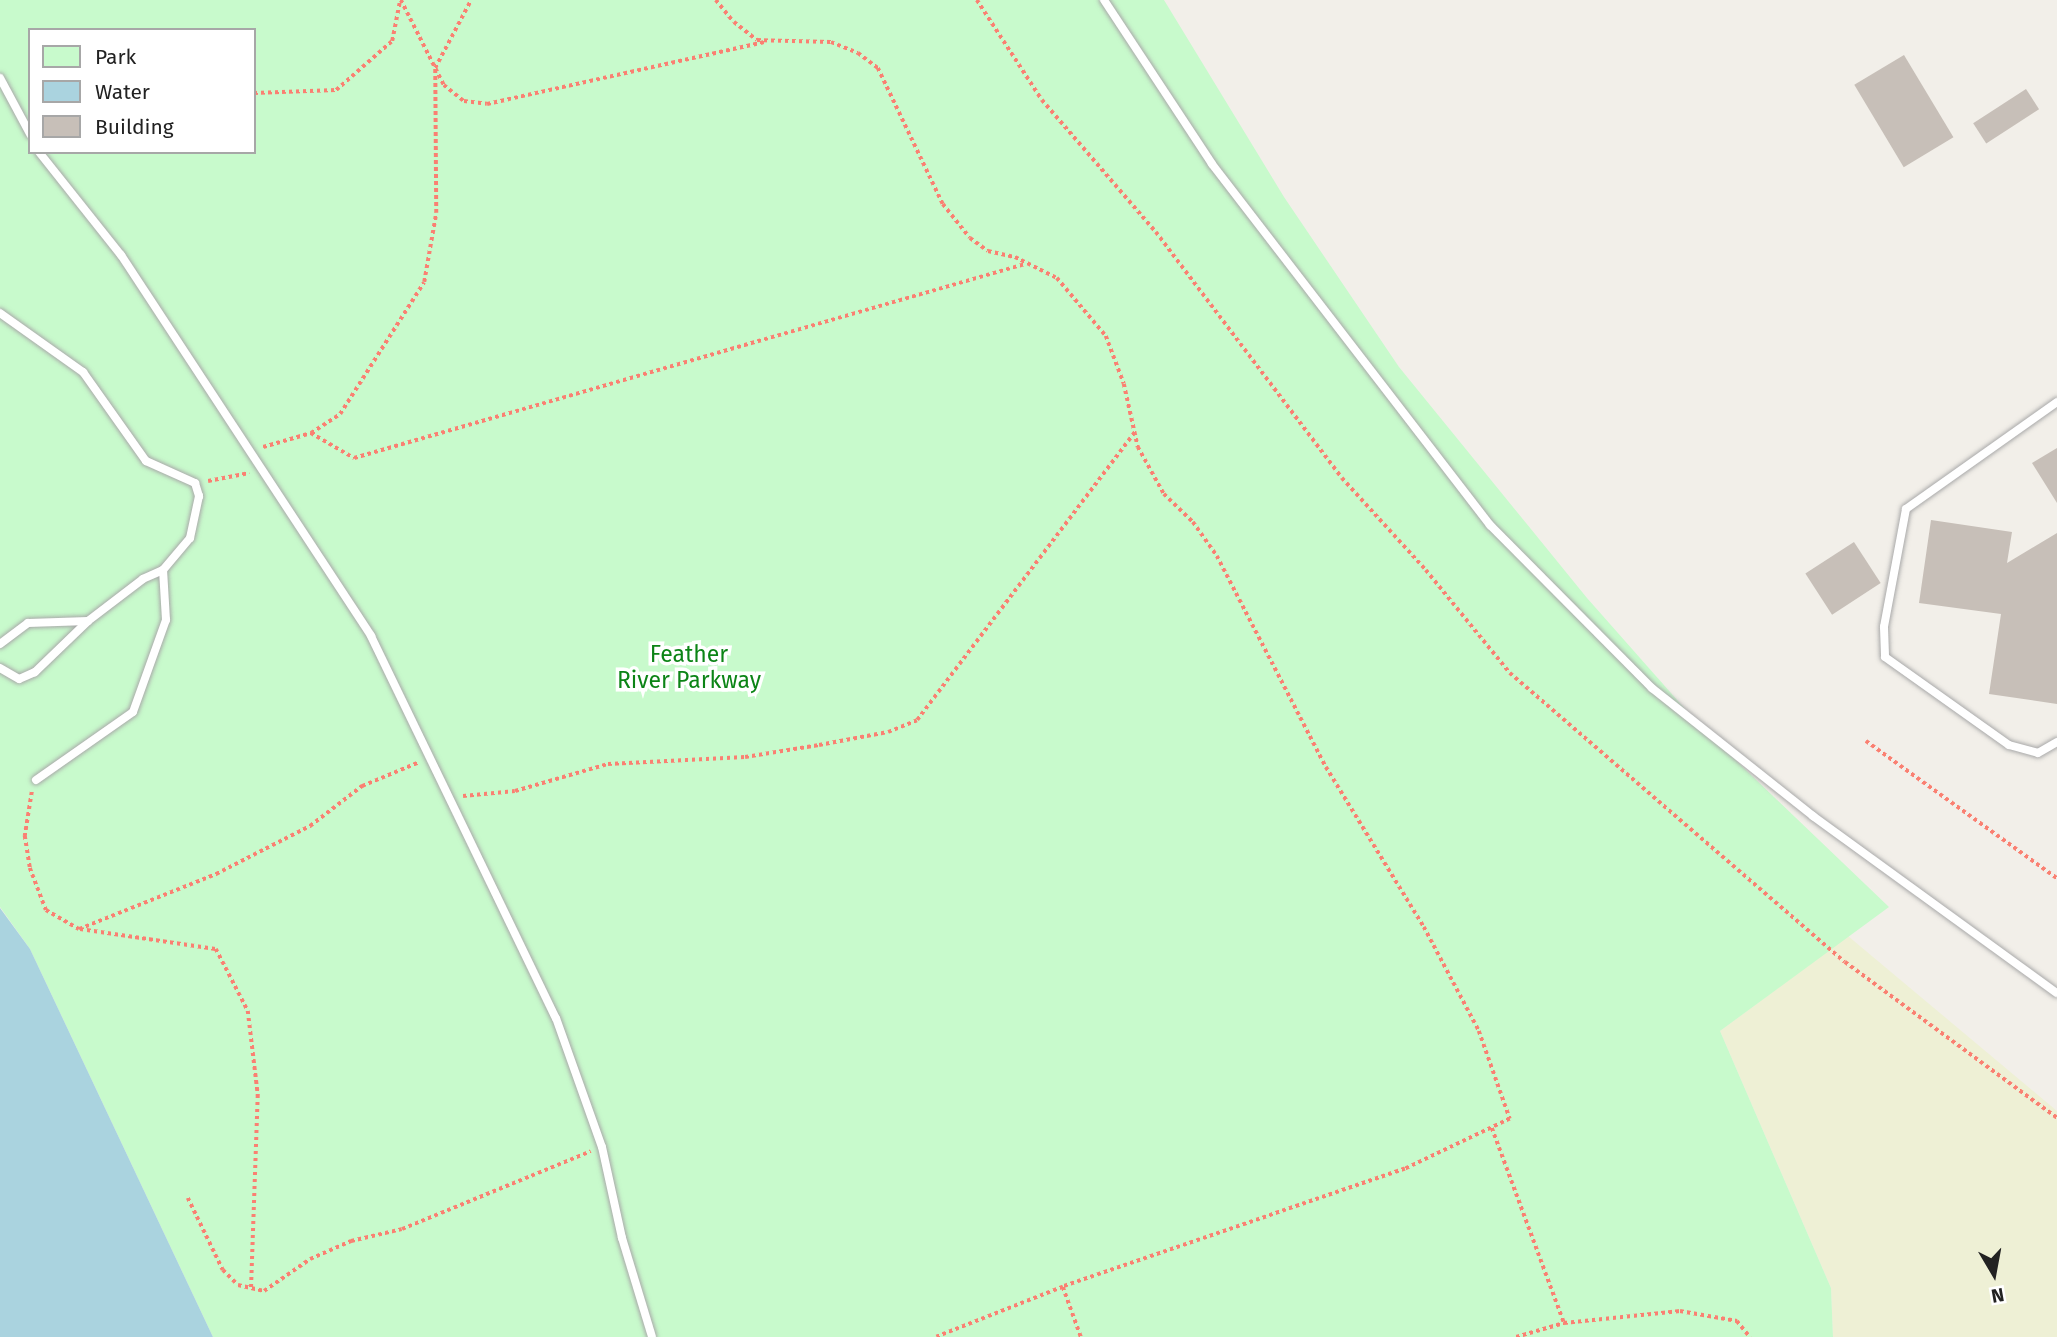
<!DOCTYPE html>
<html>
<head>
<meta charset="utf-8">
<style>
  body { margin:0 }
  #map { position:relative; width:2057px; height:1337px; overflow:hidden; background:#f2efe9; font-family:"Fira Sans",sans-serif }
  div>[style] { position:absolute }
  .farmland>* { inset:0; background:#eef0d5 }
  .park>* { inset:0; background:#c8facc }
  .water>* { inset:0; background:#aad3df }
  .building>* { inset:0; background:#c7bfb8; transform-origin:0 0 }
  .path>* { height:3.5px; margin-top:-1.75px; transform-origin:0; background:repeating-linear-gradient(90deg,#fa8072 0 3.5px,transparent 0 7px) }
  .roads { filter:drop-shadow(0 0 2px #a9a9a9) drop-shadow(0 0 2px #a9a9a9) }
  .lane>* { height:8px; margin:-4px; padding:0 4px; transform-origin:4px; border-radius:4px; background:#fff }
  span { translate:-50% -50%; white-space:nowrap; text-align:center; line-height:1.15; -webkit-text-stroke:7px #fff; paint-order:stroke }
  .park-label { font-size:23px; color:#0c8416 }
  .legend { position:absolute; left:28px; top:28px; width:228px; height:126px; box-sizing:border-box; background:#fff; border:2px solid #a7a7a7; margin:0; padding:9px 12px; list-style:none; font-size:21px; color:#222 }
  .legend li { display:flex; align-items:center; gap:14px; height:35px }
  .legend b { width:35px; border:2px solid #a7a7a7 }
  .north { position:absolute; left:1959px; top:1239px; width:70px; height:70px; -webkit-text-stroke:5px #fff; paint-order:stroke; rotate:170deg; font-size:19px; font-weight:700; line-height:28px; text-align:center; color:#222 }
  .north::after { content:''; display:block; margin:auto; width:24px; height:32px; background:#222; clip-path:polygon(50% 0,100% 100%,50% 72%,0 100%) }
</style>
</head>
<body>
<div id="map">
  <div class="farmland">
    <i style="clip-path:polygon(1848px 936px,2057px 1111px,2057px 1337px,1833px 1337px,1831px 1288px,1720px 1031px)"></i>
  </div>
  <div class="park">
    <i style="clip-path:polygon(evenodd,0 0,1164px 0,1284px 197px,1399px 367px,1587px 598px,1701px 727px,1889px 907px,1720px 1031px,1831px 1288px,1833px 1337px,213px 1337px,30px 949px,0 907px,0 0,30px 30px,254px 30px,254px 152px,30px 152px,30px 30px)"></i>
  </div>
  <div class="water">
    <i style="clip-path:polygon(0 908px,30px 949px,213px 1337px,0 1337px)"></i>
  </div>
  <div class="building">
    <i style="left:1904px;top:55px;width:96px;height:58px;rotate:59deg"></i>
    <i style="left:2026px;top:89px;width:24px;height:63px;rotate:57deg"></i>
    <i style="clip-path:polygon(2057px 448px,2057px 503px,2032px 463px)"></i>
    <i style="clip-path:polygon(1931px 520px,2012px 532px,2007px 563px,2057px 533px,2057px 704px,1989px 694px,2001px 614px,1919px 603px)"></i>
    <i style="left:1854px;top:542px;width:49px;height:58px;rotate:57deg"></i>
  </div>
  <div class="path">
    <i style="left:401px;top:0;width:95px;rotate:63.2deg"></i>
    <i style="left:444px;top:85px;width:26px;rotate:39deg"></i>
    <i style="left:464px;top:101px;width:23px;rotate:7deg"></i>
    <i style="left:487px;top:104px;width:285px;rotate:-12.6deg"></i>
    <i style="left:716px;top:0;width:28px;rotate:51deg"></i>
    <i style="left:734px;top:22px;width:29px;rotate:38deg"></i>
    <i style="left:757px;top:40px;width:74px;rotate:1.5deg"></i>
    <i style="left:831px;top:42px;width:29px;rotate:22deg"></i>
    <i style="left:858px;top:53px;width:25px;rotate:37deg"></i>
    <i style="left:878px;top:68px;width:151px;rotate:64.5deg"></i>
    <i style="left:943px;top:204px;width:43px;rotate:51.5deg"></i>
    <i style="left:970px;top:238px;width:22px;rotate:36deg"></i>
    <i style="left:988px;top:251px;width:28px;rotate:13deg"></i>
    <i style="left:1015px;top:257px;width:47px;rotate:26.6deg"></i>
    <i style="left:1057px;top:278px;width:76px;rotate:49.8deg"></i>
    <i style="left:1106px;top:336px;width:51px;rotate:69.4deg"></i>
    <i style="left:1124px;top:384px;width:65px;rotate:77.5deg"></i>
    <i style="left:1138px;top:447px;width:54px;rotate:61deg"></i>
    <i style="left:1164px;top:494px;width:40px;rotate:44deg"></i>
    <i style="left:1193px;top:522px;width:42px;rotate:54.8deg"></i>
    <i style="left:1217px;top:556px;width:237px;rotate:62.7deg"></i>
    <i style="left:1326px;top:767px;width:188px;rotate:58.5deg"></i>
    <i style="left:1424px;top:927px;width:118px;rotate:62.1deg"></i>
    <i style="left:1479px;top:1031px;width:93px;rotate:70.6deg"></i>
    <i style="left:1510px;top:1119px;width:116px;rotate:154.5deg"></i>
    <i style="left:1405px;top:1169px;width:362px;rotate:161deg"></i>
    <i style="left:1063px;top:1287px;width:136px;rotate:158.4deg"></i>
    <i style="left:977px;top:0;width:119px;rotate:57deg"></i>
    <i style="left:1042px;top:100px;width:174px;rotate:49.2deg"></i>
    <i style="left:1156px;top:232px;width:308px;rotate:52.9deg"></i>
    <i style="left:1342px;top:478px;width:125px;rotate:47.6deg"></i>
    <i style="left:1426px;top:570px;width:133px;rotate:50.8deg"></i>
    <i style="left:1510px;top:673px;width:442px;rotate:40.8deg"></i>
    <i style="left:1845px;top:962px;width:263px;rotate:36.3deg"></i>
    <i style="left:254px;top:93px;width:82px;rotate:-2.1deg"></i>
    <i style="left:336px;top:90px;width:74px;rotate:-41.2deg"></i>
    <i style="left:392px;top:41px;width:42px;rotate:-79deg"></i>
    <i style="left:311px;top:433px;width:50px;rotate:30.2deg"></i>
    <i style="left:354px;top:458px;width:698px;rotate:-16.13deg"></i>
    <i style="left:263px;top:447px;width:50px;rotate:-16.3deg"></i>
    <i style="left:311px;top:433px;width:35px;rotate:-33deg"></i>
    <i style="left:340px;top:414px;width:156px;rotate:-57.5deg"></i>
    <i style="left:424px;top:282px;width:70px;rotate:-80.1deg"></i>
    <i style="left:436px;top:213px;width:145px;rotate:-90.4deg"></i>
    <i style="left:435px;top:68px;width:77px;rotate:-62.1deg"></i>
    <i style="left:208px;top:481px;width:42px;rotate:-11deg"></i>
    <i style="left:1866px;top:741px;width:235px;rotate:35.7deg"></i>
    <i style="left:32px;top:792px;width:45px;rotate:99deg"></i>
    <i style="left:25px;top:836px;width:32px;rotate:81deg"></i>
    <i style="left:30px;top:868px;width:45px;rotate:69.1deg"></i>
    <i style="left:46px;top:910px;width:38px;rotate:30deg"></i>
    <i style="left:79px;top:929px;width:148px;rotate:-21.9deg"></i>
    <i style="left:216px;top:874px;width:106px;rotate:-27.1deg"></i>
    <i style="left:310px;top:826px;width:66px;rotate:-37.6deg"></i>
    <i style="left:362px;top:786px;width:60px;rotate:-22.7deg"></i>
    <i style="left:463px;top:796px;width:52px;rotate:-5.5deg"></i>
    <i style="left:515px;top:791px;width:97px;rotate:-16.2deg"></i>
    <i style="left:608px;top:764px;width:137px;rotate:-2.9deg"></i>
    <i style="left:745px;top:757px;width:75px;rotate:-9.2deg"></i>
    <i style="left:819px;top:745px;width:70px;rotate:-10.7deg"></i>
    <i style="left:888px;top:732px;width:31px;rotate:-22deg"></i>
    <i style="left:917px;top:720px;width:361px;rotate:-52.9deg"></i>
    <i style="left:80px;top:929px;width:137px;rotate:8.4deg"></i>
    <i style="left:216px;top:949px;width:70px;rotate:62.7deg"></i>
    <i style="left:248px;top:1011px;width:85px;rotate:83.2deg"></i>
    <i style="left:258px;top:1095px;width:196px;rotate:92deg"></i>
    <i style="left:1492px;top:1128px;width:208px;rotate:69.7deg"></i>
    <i style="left:188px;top:1198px;width:80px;rotate:64.1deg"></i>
    <i style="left:223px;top:1270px;width:21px;rotate:45deg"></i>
    <i style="left:238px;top:1285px;width:27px;rotate:13deg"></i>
    <i style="left:264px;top:1291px;width:56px;rotate:-34.8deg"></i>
    <i style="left:310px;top:1259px;width:45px;rotate:-23.7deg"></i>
    <i style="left:351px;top:1241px;width:52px;rotate:-13.2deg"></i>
    <i style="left:402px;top:1229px;width:204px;rotate:-22.4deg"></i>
    <i style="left:1063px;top:1287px;width:53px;rotate:70.2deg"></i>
    <i style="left:1516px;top:1337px;width:50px;rotate:-16.3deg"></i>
    <i style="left:1564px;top:1323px;width:117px;rotate:-5.9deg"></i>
    <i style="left:1680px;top:1311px;width:58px;rotate:10deg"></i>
    <i style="left:1737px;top:1321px;width:21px;rotate:51deg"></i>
  </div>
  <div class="roads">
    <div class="lane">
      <i style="left:1104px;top:0;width:196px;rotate:56.6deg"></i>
      <i style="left:1212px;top:164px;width:456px;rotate:52.4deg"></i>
      <i style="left:1490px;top:525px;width:230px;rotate:45.2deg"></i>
      <i style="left:1652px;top:688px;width:206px;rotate:38.5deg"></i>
      <i style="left:1813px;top:816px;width:301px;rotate:36deg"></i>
      <i style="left:0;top:78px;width:64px;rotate:61.8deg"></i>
      <i style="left:39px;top:152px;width:132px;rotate:51.5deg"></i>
      <i style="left:121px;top:255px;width:456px;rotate:56.7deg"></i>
      <i style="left:371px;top:636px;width:424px;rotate:64.2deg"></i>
      <i style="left:556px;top:1018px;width:137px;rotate:70.4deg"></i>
      <i style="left:602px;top:1147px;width:93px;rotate:77.6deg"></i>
      <i style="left:622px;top:1238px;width:103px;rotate:73.1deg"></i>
      <i style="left:0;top:313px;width:102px;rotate:35.4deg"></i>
      <i style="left:83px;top:372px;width:109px;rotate:54.7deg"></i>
      <i style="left:146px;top:461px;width:54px;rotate:24.2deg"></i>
      <i style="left:195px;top:483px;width:14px;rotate:73deg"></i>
      <i style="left:199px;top:496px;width:43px;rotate:102.1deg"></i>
      <i style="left:190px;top:538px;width:42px;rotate:130.2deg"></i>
      <i style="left:163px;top:570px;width:22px;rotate:156deg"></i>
      <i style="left:143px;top:579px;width:69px;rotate:142.6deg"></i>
      <i style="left:88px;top:621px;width:74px;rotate:136.1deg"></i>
      <i style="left:35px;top:672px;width:17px;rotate:156deg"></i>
      <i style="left:19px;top:679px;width:22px;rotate:-150deg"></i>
      <i style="left:2057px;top:402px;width:185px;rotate:144.7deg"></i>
      <i style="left:1906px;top:509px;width:120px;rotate:100.6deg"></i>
      <i style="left:1884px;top:627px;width:30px;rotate:88deg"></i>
      <i style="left:1885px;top:657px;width:152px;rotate:35.4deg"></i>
      <i style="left:2009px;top:745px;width:30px;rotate:15deg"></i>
      <i style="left:2038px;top:753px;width:22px;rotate:-30deg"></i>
      <i style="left:0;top:644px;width:35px;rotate:-37deg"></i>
      <i style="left:28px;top:623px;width:60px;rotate:-1.9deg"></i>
      <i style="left:36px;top:780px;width:118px;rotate:-35deg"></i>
      <i style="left:133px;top:712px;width:98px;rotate:-70.3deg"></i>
      <i style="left:166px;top:620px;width:50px;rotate:-93.4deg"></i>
    </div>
  </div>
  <div class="park-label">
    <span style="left:689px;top:667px">Feather<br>River Parkway</span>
  </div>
  <ul class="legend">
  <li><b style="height:19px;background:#c8facc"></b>Park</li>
  <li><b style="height:19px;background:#aad3df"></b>Water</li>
  <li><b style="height:19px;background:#c7bfb8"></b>Building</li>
  </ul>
  <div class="north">N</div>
</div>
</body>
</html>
